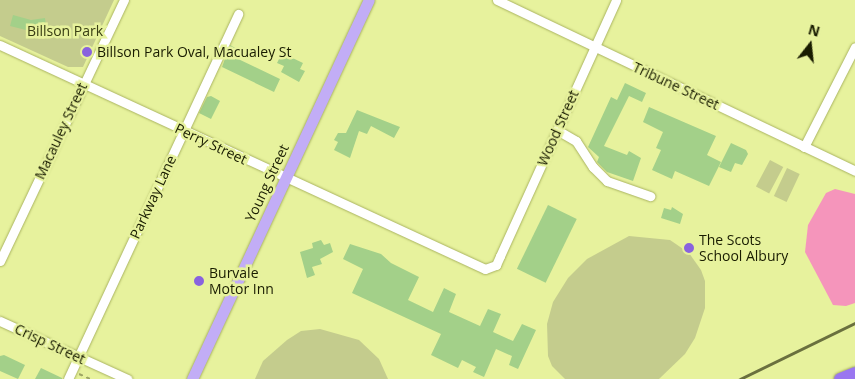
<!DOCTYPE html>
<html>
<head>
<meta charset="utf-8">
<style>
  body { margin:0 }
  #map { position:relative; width:855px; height:379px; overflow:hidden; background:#e7f29d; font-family:"Open Sans",sans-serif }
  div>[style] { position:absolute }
  .green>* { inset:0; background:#c4cc8d; transform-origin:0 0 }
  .water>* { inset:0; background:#f595bb }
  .building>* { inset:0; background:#a3d089; transform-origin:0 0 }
  .path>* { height:2px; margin-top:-1px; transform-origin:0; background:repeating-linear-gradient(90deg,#9da564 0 4px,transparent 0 8px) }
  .roads { filter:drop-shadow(0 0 1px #aab461) drop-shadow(0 0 1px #aab461) }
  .minor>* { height:9px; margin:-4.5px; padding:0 4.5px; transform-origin:4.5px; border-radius:4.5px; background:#fff }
  .major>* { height:11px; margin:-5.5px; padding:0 5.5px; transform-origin:5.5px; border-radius:5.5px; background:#c2adf6 }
  .highway>* { height:12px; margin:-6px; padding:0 6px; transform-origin:6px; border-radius:6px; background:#9a76f0 }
  .rail>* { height:2.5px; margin:-1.25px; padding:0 1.25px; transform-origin:1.25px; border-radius:1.25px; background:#6a703e }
  .dots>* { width:14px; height:14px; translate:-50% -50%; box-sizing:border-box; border:2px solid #e7f29d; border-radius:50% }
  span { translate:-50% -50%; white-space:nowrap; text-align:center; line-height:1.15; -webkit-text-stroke:5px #e7f29d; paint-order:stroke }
  .park-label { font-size:14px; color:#393e14 }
  .poi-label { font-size:14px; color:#191c00 }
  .left { translate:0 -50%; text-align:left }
  .street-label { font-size:14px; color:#191c00 }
  .north { position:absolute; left:785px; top:20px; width:50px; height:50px; -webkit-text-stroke:4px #e7f29d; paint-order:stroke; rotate:16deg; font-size:14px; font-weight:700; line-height:20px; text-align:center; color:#191c00 }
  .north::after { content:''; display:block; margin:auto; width:18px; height:22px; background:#191c00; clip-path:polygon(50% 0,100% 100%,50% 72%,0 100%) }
</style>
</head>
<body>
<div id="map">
  <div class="green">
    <i style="clip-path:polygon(0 0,114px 0,83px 67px,68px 67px,0 36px)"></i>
    <i style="left:770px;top:160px;width:15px;height:30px;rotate:28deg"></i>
    <i style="left:787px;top:168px;width:14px;height:31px;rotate:25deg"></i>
    <i style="clip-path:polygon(629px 236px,670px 240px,689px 253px,701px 270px,705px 281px,705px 308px,695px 338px,685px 354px,659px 379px,565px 379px,552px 366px,548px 356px,547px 324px,553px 302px,568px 278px,587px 259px)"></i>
    <i style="clip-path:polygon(320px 329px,359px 340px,379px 359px,388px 379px,255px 379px,263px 361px,287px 340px,301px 331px)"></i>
  </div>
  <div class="water">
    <i style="clip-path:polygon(835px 189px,855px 194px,855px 303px,846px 306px,833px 305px,805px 252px,808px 225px,826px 193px)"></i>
  </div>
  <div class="building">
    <i style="clip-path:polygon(13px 15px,31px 20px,45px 18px,46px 26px,30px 28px,30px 31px,10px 26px)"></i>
    <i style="clip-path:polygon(230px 45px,237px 49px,234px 57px,280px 79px,274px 92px,222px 67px)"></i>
    <i style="clip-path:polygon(282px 53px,303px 63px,300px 69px,305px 71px,299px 82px,281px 72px,284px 66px,277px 63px)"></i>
    <i style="clip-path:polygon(625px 83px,646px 93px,642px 102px,629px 96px,604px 146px,627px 155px,629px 151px,641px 158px,633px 181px,607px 172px,597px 162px,599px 157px,588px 147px,611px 97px,617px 100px)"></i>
    <i style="clip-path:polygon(211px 96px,220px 101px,211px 119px,199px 113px,207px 97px)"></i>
    <i style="clip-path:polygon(649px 107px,716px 136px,707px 155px,721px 162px,709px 186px,675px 171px,672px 179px,652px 170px,661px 150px,656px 148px,663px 132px,643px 122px)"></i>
    <i style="clip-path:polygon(357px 110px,400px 127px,394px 138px,371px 126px,367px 134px,359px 131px,350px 158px,334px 150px,338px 142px,334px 140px,338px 133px,346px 133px)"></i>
    <i style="clip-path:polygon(731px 143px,746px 150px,748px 154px,742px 165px,735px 163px,731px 172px,719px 167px)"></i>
    <i style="left:548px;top:205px;width:32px;height:71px;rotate:26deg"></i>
    <i style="clip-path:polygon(672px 207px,683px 214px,680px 224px,661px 218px,664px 208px,671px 210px)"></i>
    <i style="clip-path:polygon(321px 240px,324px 245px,330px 243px,333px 252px,320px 259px,322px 264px,312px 267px,315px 275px,307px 278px,300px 252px,313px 248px,312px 243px)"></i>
    <i style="clip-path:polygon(350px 244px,381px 254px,391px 263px,419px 277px,408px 300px,433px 312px,444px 288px,456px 294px,449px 312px,480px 326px,488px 309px,501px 314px,493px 332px,513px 341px,522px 324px,536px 330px,518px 369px,509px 365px,512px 356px,496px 349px,484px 377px,473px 372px,476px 367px,462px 360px,458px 368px,431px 355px,441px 334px,352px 293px,363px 269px,343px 259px)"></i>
    <i style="clip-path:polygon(4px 355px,25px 365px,18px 379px,0 371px,0 356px)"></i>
    <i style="clip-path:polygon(41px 368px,62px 378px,62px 379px,35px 379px)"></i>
  </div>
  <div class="path">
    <i style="left:79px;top:374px;width:12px;rotate:24deg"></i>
  </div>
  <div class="roads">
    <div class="minor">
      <i style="left:497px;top:0;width:397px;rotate:25.5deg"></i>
      <i style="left:0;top:45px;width:534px;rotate:24.79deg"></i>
      <i style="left:485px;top:269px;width:12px;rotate:-20deg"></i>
      <i style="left:496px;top:265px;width:10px;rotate:-66deg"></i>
      <i style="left:500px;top:256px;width:281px;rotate:-65.6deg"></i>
      <i style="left:557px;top:130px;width:22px;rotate:30deg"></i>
      <i style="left:576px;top:141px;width:31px;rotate:57deg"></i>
      <i style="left:593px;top:167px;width:20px;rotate:45deg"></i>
      <i style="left:607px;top:181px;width:46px;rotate:19.2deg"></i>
      <i style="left:804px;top:147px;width:112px;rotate:-63deg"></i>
      <i style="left:0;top:261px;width:289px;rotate:-64.6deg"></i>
      <i style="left:0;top:321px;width:140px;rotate:24.5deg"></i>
      <i style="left:68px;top:379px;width:403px;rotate:-65deg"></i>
    </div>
    <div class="major">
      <i style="left:192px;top:379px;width:418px;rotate:-65deg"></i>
    </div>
    <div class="highway">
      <i style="left:840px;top:379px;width:16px;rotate:-22deg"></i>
    </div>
  </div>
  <div class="rail">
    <i style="left:740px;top:379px;width:128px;rotate:-26deg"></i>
  </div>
  <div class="dots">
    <i style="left:87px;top:52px;background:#8963de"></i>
    <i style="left:689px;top:248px;background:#8963de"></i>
    <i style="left:199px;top:281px;background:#8963de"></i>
  </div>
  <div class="park-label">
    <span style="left:65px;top:31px">Billson Park</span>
  </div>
  <div class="poi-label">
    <span class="left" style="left:97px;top:52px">Billson Park Oval, Macualey St</span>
    <span class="left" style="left:699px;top:248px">The Scots<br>School Albury</span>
    <span class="left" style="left:209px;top:281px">Burvale<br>Motor Inn</span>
  </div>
  <div class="street-label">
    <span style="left:676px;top:86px;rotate:25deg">Tribune Street</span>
    <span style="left:558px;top:128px;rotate:-66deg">Wood Street</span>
    <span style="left:61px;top:131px;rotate:-65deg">Macauley Street</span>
    <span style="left:211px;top:144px;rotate:25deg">Perry Street</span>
    <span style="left:267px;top:183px;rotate:-65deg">Young Street</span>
    <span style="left:153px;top:197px;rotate:-65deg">Parkway Lane</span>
    <span style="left:50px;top:344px;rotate:25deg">Crisp Street</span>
  </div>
  <div class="north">N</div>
</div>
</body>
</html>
